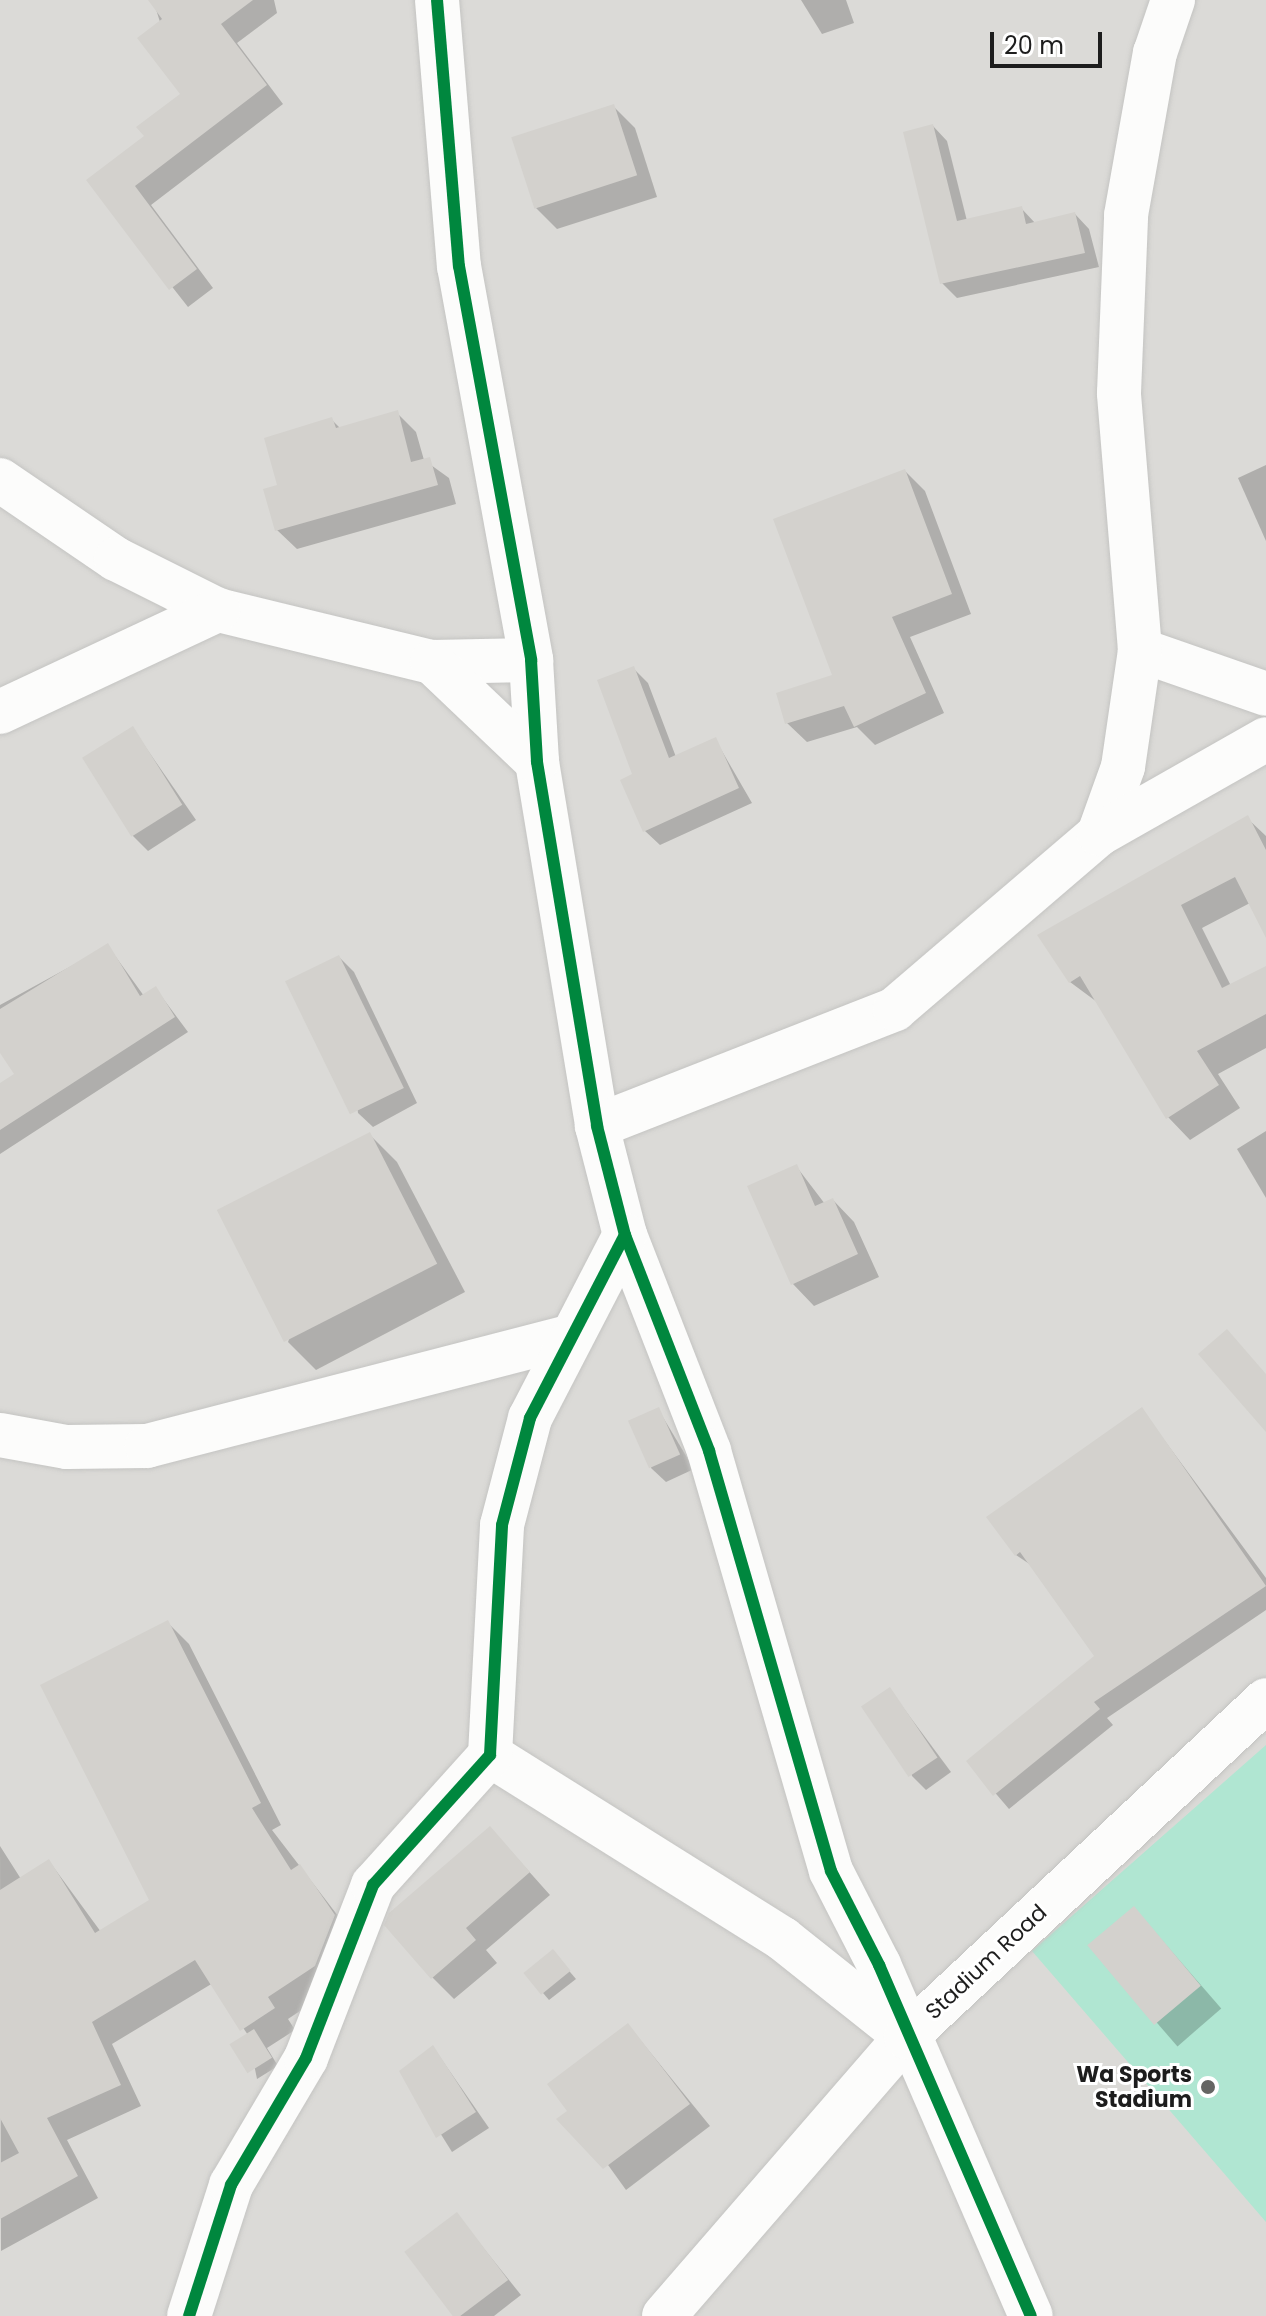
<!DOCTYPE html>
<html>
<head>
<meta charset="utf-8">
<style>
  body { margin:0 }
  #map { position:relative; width:1266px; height:2316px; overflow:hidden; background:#ecebe6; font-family:Poppins,sans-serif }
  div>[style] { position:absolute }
  .residential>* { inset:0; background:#dbdad7; transform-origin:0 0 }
  .pitch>* { inset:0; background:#b0e6d2 }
  .shadow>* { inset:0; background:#0003; transform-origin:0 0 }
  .building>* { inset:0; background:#d3d1cd; transform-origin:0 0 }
  .roads { filter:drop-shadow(0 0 2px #c4c4c2) drop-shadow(0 0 2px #c4c4c2) }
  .minor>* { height:44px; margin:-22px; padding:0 22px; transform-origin:22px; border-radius:22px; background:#fcfcfb }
  .cycleway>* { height:12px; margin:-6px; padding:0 6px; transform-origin:6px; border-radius:6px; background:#00873e }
  .dots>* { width:22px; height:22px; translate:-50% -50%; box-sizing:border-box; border:4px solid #fff; border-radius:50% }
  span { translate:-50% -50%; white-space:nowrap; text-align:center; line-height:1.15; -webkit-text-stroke:6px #fff; paint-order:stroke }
  .street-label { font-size:22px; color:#1d1d1d }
  .poi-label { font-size:22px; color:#1d1d1d; font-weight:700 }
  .right { translate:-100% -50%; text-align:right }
  .scale { position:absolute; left:990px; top:32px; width:112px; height:36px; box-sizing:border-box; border:4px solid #1d1d1d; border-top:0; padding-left:10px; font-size:24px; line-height:28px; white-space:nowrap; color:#1d1d1d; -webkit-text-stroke:6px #fff; paint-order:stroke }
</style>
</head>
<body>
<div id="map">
  <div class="residential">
    <i style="left:0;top:0;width:1266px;height:2316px"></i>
  </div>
  <div class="pitch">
    <i style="clip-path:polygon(1266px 1745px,1266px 2222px,1032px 1951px)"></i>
  </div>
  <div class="shadow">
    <i style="clip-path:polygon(153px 0,274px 0,277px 13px,237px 43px,283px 104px,151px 205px,213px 288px,188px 307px,89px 181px,146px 136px,183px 94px)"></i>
    <i style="clip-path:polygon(801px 0,846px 0,854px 23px,822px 34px)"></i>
    <i style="clip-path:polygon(613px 106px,635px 128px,657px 197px,557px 229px,535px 207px)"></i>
    <i style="clip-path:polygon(933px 126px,947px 141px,967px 221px,1021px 208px,1036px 224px,1075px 214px,1089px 229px,1099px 267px,957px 298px,942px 283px)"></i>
    <i style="clip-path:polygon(397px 413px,416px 432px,424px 460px,449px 478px,456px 504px,297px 549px,277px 530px,332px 420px,341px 429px)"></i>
    <i style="clip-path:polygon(1266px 465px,1266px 541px,1238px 478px)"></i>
    <i style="clip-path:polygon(905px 471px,925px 491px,971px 614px,910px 637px,944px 713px,875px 745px,857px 727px,807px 742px,787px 723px,834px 676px)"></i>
    <i style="clip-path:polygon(633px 668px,648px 683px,676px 757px,715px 739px,752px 803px,660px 845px,645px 831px,635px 775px)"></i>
    <i style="clip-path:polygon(133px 729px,196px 820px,148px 851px,133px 836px)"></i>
    <i style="clip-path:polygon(1247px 818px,1266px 836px,1266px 933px,1250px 903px,1202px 928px,1231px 986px,1266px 968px,1266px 1048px,1218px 1074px,1240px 1108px,1190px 1140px,1168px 1117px,1097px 1002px,1070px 982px)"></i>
    <i style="clip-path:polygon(108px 946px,144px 996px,156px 989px,188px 1032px,0 1154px,0 1086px,16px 1075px,0 1049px,0 1005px)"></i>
    <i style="clip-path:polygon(339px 957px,354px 972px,417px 1103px,373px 1127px,358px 1113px)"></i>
    <i style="clip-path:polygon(1266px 1131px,1266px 1198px,1237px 1149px)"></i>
    <i style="clip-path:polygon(369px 1134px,397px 1162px,465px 1292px,316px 1370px,288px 1342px)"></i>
    <i style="clip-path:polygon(796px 1166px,825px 1204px,833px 1200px,854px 1222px,879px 1277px,814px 1306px,793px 1284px)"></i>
    <i style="clip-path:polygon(658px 1409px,694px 1469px,666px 1482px,651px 1468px)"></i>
    <i style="clip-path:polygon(1142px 1410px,1266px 1578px,1266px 1610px,1107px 1718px,1113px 1725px,1009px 1809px,968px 1761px,1097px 1656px,1034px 1567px,1016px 1555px)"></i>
    <i style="clip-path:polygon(168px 1623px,189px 1644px,281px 1825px,272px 1830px,355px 1938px,336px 1987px,288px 2019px,295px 2030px,267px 2048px,278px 2066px,257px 2079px,248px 2035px,213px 1983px,112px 2044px,141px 2106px,67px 2140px,98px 2198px,1px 2251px,0 1846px,21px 1879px,49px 1861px,101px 1932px,151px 1901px)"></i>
    <i style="clip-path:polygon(890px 1690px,951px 1772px,926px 1790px,912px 1776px)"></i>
    <i style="clip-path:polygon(490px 1828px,550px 1895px,486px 1950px,497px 1963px,454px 1999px,432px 1977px)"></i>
    <i style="left:1134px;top:1908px;width:133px;height:58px;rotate:49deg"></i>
    <i style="clip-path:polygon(559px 1959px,576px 1979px,549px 2000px,526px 1973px)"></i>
    <i style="clip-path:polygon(628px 2025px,710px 2126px,626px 2190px,570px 2112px)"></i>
    <i style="clip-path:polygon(433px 2047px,489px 2128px,452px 2152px,402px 2072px)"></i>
    <i style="clip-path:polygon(457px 2215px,521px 2295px,494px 2316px,457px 2316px,408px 2253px)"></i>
  </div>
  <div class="building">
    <i style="clip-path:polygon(148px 0,253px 0,221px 24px,267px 85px,135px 186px,197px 269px,169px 290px,86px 180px,144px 136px,136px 127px,180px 94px,137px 38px,162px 19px)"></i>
    <i style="left:614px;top:104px;width:75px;height:108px;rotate:72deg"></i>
    <i style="clip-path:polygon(933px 124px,957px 221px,1022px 206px,1026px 224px,1075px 212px,1085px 253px,940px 284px,903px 132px)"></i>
    <i style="clip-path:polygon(398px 410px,411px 462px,430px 457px,438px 485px,275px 531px,263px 489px,277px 485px,264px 438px,332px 417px,336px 428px)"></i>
    <i style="clip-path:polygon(905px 469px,952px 594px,892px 617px,926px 693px,854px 727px,844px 706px,785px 724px,776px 693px,832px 675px,773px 519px)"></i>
    <i style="clip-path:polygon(634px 666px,669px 758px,716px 737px,739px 788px,643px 832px,620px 780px,632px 774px,597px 680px)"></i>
    <i style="left:133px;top:726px;width:93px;height:60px;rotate:58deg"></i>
    <i style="clip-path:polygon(1248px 815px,1266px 850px,1266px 938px,1235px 877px,1181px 905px,1222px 988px,1266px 966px,1266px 1014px,1197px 1051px,1219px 1085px,1166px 1119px,1080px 976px,1069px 983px,1037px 935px)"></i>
    <i style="clip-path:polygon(108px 943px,140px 996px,156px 986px,175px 1017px,0 1130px,0 1083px,14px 1074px,0 1053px,0 1009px)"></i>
    <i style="left:339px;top:955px;width:148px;height:60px;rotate:64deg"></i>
    <i style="left:370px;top:1132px;width:148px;height:172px;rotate:63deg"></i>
    <i style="clip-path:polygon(797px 1164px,815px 1206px,833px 1198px,858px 1254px,791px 1285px,747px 1186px)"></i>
    <i style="clip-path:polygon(1227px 1329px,1266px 1374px,1266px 1432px,1198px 1354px)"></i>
    <i style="left:659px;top:1407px;width:52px;height:34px;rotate:66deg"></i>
    <i style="clip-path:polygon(1142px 1407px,1266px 1586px,1094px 1702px,1100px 1709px,993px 1796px,966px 1761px,1094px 1656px,1020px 1552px,1015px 1556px,986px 1517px)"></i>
    <i style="clip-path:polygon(168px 1620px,261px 1803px,252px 1808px,291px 1870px,300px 1864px,335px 1915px,315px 1966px,268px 1997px,275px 2008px,240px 2031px,195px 1960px,92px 2022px,121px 2085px,47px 2118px,78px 2176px,0 2219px,0 2163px,19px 2153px,0 2118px,0 1890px,49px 1859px,95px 1933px,149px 1900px,40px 1685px)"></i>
    <i style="left:890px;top:1687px;width:85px;height:35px;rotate:56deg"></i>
    <i style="clip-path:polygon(490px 1826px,530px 1872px,466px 1928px,476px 1940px,431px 1979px,384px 1925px,389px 1913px)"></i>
    <i style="left:1134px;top:1906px;width:104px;height:61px;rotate:50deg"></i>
    <i style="left:553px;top:1949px;width:28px;height:38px;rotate:51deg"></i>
    <i style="clip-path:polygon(628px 2023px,690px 2104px,603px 2169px,556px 2119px,567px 2111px,547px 2084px)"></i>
    <i style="left:254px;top:2029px;width:34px;height:29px;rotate:58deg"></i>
    <i style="clip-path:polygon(433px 2045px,476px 2112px,436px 2138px,399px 2071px)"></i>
    <i style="left:457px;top:2212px;width:85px;height:66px;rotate:53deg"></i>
  </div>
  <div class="roads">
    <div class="minor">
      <i style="left:437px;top:0;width:267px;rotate:85.3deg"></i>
      <i style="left:459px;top:266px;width:401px;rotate:79.6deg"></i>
      <i style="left:531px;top:660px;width:102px;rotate:86.6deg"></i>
      <i style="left:537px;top:762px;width:369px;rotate:80.6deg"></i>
      <i style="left:597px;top:1126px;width:113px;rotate:75.6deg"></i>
      <i style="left:625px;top:1235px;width:232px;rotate:68.7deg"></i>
      <i style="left:709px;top:1451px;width:437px;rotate:73.8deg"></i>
      <i style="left:831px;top:1871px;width:106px;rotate:62.9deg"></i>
      <i style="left:879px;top:1965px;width:382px;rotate:66.6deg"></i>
      <i style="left:0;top:480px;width:140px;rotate:34.3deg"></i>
      <i style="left:116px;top:559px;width:114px;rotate:26.6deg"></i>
      <i style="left:218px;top:610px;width:220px;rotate:13.7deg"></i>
      <i style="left:432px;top:662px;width:99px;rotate:-1.2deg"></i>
      <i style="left:1140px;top:650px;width:133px;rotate:19.2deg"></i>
      <i style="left:432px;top:662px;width:145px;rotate:43.6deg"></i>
      <i style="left:0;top:712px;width:241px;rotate:-25.1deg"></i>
      <i style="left:1099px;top:834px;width:71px;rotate:-70.3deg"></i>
      <i style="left:1123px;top:767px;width:118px;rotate:-81.7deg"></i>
      <i style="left:1140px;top:650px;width:258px;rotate:-94.7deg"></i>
      <i style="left:1119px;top:393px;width:178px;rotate:-87.7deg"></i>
      <i style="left:1126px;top:215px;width:165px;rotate:-79.9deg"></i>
      <i style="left:1155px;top:53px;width:56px;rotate:-71.2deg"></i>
      <i style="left:597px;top:1126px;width:320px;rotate:-21.4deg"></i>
      <i style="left:895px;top:1009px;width:269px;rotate:-40.6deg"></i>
      <i style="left:1099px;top:834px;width:192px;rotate:-29.6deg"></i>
      <i style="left:0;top:1435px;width:68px;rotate:10.2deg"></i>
      <i style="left:67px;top:1447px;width:80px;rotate:-0.7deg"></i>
      <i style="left:147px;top:1446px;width:438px;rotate:-14.5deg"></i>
      <i style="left:490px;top:1755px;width:346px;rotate:32.1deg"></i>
      <i style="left:783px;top:1939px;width:157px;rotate:38.5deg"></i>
      <i style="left:189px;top:2316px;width:138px;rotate:-72.2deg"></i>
      <i style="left:231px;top:2185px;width:147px;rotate:-59.4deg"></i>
      <i style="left:306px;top:2058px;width:186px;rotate:-68.8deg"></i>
      <i style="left:373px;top:1885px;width:175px;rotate:-48deg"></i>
      <i style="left:490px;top:1755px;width:230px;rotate:-87deg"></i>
      <i style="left:502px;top:1525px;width:111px;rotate:-75.3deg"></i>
      <i style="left:530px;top:1418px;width:206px;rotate:-62.6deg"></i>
      <i style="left:664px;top:2316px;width:369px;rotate:-49.1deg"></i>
      <i style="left:906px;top:2037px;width:493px;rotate:-43.1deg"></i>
    </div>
  </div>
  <div class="cycleway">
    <i style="left:437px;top:0;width:267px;rotate:85.3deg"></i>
    <i style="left:459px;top:266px;width:401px;rotate:79.6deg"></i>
    <i style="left:531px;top:660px;width:102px;rotate:86.6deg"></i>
    <i style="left:537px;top:762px;width:369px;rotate:80.6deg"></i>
    <i style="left:597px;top:1126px;width:113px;rotate:75.6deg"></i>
    <i style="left:625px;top:1235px;width:232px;rotate:68.7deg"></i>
    <i style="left:709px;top:1451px;width:437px;rotate:73.8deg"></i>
    <i style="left:831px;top:1871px;width:106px;rotate:62.9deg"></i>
    <i style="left:879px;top:1965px;width:382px;rotate:66.6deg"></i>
    <i style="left:189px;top:2316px;width:138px;rotate:-72.2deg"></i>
    <i style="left:231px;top:2185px;width:147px;rotate:-59.4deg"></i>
    <i style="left:306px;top:2058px;width:186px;rotate:-68.8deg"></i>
    <i style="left:373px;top:1885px;width:175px;rotate:-48deg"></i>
    <i style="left:490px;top:1755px;width:230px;rotate:-87deg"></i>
    <i style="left:502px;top:1525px;width:111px;rotate:-75.3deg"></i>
    <i style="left:530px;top:1418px;width:206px;rotate:-62.6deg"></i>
  </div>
  <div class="dots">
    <i style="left:1208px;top:2087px;background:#656563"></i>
  </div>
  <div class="street-label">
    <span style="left:986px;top:1962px;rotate:-43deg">Stadium Road</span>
  </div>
  <div class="poi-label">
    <span class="right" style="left:1192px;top:2087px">Wa Sports<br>Stadium</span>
  </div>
  <div class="scale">20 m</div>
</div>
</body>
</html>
